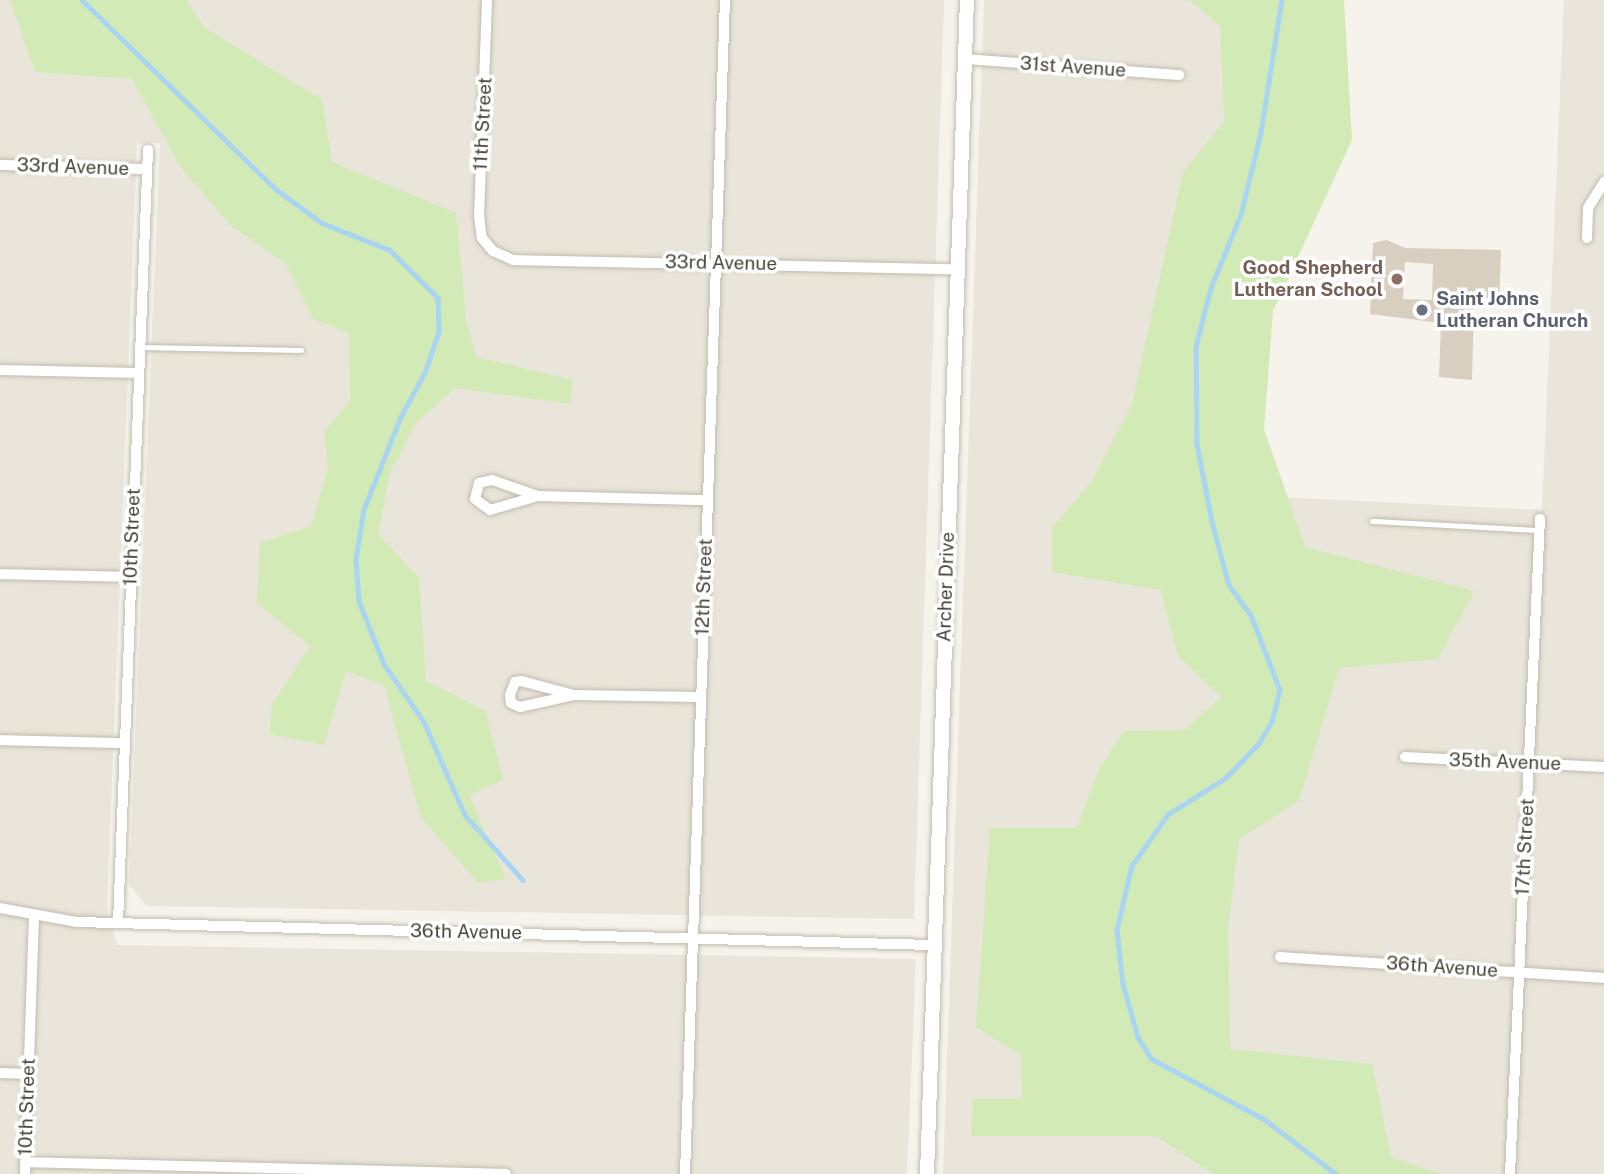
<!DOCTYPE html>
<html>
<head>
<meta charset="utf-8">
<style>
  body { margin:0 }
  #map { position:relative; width:1604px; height:1174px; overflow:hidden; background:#f6f3ec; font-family:"Public Sans",sans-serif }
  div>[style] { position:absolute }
  .residential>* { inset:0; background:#eae5da }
  .green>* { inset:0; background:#d2eab5 }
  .stream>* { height:4.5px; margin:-2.25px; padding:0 2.25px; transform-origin:2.25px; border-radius:2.25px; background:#a9d4f2 }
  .building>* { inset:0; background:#d8cfc1 }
  .roads { filter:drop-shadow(0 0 2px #c2bbae) drop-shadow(0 0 2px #c2bbae) }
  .service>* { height:5px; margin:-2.5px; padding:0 2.5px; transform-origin:2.5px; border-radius:2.5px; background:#fff }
  .minor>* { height:10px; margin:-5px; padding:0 5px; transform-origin:5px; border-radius:5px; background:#fff }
  .tertiary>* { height:14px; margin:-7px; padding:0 7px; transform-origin:7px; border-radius:7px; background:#fff }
  .dots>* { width:19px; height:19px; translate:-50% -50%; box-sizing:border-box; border:4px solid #fff; border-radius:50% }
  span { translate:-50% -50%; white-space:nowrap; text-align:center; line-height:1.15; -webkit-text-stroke:7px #fff; paint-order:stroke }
  .street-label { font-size:19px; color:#4b4439 }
  .education-label { font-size:19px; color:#785e54; font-weight:700 }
  .right { translate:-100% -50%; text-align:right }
  .worship-label { font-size:19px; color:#5b616d; font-weight:700 }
  .left { translate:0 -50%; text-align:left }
</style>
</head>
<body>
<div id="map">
  <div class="residential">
    <i style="clip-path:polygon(0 0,944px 0,914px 919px,147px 906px,129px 885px,160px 143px,149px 143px,137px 144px,107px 909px,117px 945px,916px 959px,907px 1174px,0 1174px)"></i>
    <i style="clip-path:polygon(984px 0,1273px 0,1237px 495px,1542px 510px,1564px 0,1604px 0,1604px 1174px,943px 1174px)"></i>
  </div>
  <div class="green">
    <i style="clip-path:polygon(10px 0,186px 0,204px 27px,322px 100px,332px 162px,456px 213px,466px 320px,476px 357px,573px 380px,570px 404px,455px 388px,415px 424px,390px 473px,378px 534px,419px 578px,426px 681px,485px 710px,503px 780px,469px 795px,506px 879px,478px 883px,421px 818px,384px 686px,346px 671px,324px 745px,269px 734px,272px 705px,310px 646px,257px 603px,260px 543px,311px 526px,328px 468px,324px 432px,350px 401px,349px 333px,313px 319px,286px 264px,230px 225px,180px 166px,132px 79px,35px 72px)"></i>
    <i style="clip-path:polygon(1189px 0,1344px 0,1352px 140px,1273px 311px,1264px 429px,1305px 547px,1474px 591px,1438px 659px,1339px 668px,1299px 801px,1239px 839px,1228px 928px,1230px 1049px,1372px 1064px,1391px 1157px,1441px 1174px,1213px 1174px,1156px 1136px,971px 1136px,973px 1099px,1022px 1099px,1021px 1055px,976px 1027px,990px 828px,1077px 828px,1098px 771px,1124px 731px,1185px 730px,1221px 697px,1178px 656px,1161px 590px,1052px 572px,1052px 528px,1092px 481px,1132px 404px,1183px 172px,1224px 122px,1220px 26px)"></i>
  </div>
  <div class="stream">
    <i style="left:82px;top:0;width:271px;rotate:44.3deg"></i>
    <i style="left:276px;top:189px;width:57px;rotate:36.5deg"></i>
    <i style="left:322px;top:223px;width:73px;rotate:21.7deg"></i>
    <i style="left:390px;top:250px;width:68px;rotate:45deg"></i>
    <i style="left:438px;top:298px;width:34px;rotate:88deg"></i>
    <i style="left:439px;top:332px;width:43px;rotate:108.9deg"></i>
    <i style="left:425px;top:373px;width:50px;rotate:118.6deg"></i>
    <i style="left:401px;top:417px;width:100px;rotate:111.7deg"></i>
    <i style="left:364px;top:510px;width:50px;rotate:99.3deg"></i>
    <i style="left:356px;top:559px;width:42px;rotate:85.9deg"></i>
    <i style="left:359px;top:601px;width:68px;rotate:68.4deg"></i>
    <i style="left:384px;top:664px;width:70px;rotate:55.4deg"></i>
    <i style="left:424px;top:722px;width:102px;rotate:66.2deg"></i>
    <i style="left:465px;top:815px;width:87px;rotate:48.3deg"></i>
    <i style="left:1282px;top:0;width:135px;rotate:99deg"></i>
    <i style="left:1261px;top:133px;width:84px;rotate:103.7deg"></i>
    <i style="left:1241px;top:215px;width:79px;rotate:112.3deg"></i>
    <i style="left:1211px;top:288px;width:61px;rotate:104.3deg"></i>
    <i style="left:1196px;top:347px;width:97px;rotate:89.4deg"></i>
    <i style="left:1197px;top:444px;width:79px;rotate:79.1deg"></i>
    <i style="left:1212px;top:522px;width:65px;rotate:74.9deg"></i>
    <i style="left:1229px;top:585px;width:37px;rotate:54deg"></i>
    <i style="left:1251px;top:615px;width:80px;rotate:68.9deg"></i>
    <i style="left:1280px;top:690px;width:33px;rotate:104deg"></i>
    <i style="left:1272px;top:722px;width:26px;rotate:121deg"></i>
    <i style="left:1259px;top:744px;width:47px;rotate:134.1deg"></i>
    <i style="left:1226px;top:778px;width:69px;rotate:147.5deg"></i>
    <i style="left:1168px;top:815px;width:62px;rotate:125.2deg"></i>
    <i style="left:1132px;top:866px;width:66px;rotate:103.2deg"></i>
    <i style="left:1117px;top:930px;width:54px;rotate:83.7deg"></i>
    <i style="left:1123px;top:984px;width:55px;rotate:74.2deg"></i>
    <i style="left:1138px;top:1037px;width:26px;rotate:58deg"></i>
    <i style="left:1152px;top:1059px;width:127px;rotate:28.2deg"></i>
    <i style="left:1264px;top:1119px;width:91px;rotate:37.4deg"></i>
  </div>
  <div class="building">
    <i style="clip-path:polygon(evenodd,1387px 240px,1405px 248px,1501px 250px,1499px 305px,1474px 304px,1472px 380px,1439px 377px,1441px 323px,1370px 314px,1373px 243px,1387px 240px,1405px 262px,1433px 264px,1432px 300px,1403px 299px,1405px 262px)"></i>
  </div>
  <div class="roads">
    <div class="service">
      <i style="left:139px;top:347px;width:162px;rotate:1.1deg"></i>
      <i style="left:1372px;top:521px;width:167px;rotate:3.1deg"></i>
    </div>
    <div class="minor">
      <i style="left:487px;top:0;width:215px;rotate:92.1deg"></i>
      <i style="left:479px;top:215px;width:23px;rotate:83deg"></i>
      <i style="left:482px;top:238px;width:17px;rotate:50deg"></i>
      <i style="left:493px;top:251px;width:22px;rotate:24deg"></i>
      <i style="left:513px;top:260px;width:445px;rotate:1.2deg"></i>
      <i style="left:966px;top:59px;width:214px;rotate:4.3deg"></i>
      <i style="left:0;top:165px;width:146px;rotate:1.6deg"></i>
      <i style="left:1587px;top:238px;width:30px;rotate:-88deg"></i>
      <i style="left:1588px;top:208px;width:31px;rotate:-58deg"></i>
      <i style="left:0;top:370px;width:138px;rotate:1.2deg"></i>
      <i style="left:538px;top:496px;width:49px;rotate:-160.8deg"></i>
      <i style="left:492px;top:480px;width:13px;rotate:167deg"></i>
      <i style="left:479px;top:483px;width:16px;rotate:104deg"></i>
      <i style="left:475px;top:499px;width:19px;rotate:36deg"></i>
      <i style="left:490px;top:510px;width:50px;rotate:-16.3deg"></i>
      <i style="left:538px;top:496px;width:169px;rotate:1.4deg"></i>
      <i style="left:0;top:574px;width:131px;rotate:1.3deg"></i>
      <i style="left:574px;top:695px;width:55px;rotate:-165.2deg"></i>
      <i style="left:521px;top:681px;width:6px;rotate:171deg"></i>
      <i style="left:515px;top:682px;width:14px;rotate:111deg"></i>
      <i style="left:510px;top:695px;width:8px;rotate:83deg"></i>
      <i style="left:511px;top:703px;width:10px;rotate:24deg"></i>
      <i style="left:520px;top:707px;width:55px;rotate:-12.5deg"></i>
      <i style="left:574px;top:695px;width:126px;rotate:0.9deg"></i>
      <i style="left:0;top:740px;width:123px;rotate:1.4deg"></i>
      <i style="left:1405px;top:757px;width:199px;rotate:2.9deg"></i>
      <i style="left:0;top:908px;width:78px;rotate:10.3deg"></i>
      <i style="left:77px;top:922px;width:857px;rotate:1.54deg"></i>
      <i style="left:118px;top:923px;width:774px;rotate:-87.78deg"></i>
      <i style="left:1280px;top:957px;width:325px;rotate:3.7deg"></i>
      <i style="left:0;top:1073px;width:28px;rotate:2deg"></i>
      <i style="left:25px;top:1162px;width:481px;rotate:1.4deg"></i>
      <i style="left:25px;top:1174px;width:259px;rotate:-88deg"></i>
      <i style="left:685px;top:1174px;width:1175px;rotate:-88.05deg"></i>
      <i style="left:1510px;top:1174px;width:656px;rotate:-87.38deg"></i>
    </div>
    <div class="tertiary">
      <i style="left:927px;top:1174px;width:1175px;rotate:-88.05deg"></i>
    </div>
  </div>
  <div class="dots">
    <i style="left:1397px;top:279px;background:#8d6e63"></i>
    <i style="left:1422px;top:310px;background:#6b7280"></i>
  </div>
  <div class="street-label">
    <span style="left:1073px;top:67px;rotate:4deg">31st Avenue</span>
    <span style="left:483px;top:124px;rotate:-87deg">11th Street</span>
    <span style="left:73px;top:167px;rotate:2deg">33rd Avenue</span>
    <span style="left:721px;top:263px;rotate:1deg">33rd Avenue</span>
    <span style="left:132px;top:537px;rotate:-88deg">10th Street</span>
    <span style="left:704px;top:587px;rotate:-88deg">12th Street</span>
    <span style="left:946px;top:587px;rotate:-88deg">Archer Drive</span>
    <span style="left:1505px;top:762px;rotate:2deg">35th Avenue</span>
    <span style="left:1525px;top:847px;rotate:-87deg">17th Street</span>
    <span style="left:466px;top:932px;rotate:1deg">36th Avenue</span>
    <span style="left:1442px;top:967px;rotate:4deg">36th Avenue</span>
    <span style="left:27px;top:1107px;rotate:-88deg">10th Street</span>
  </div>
  <div class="education-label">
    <span class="right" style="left:1383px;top:279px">Good Shepherd<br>Lutheran School</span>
  </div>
  <div class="worship-label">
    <span class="left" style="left:1436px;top:310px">Saint Johns<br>Lutheran Church</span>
  </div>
</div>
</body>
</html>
